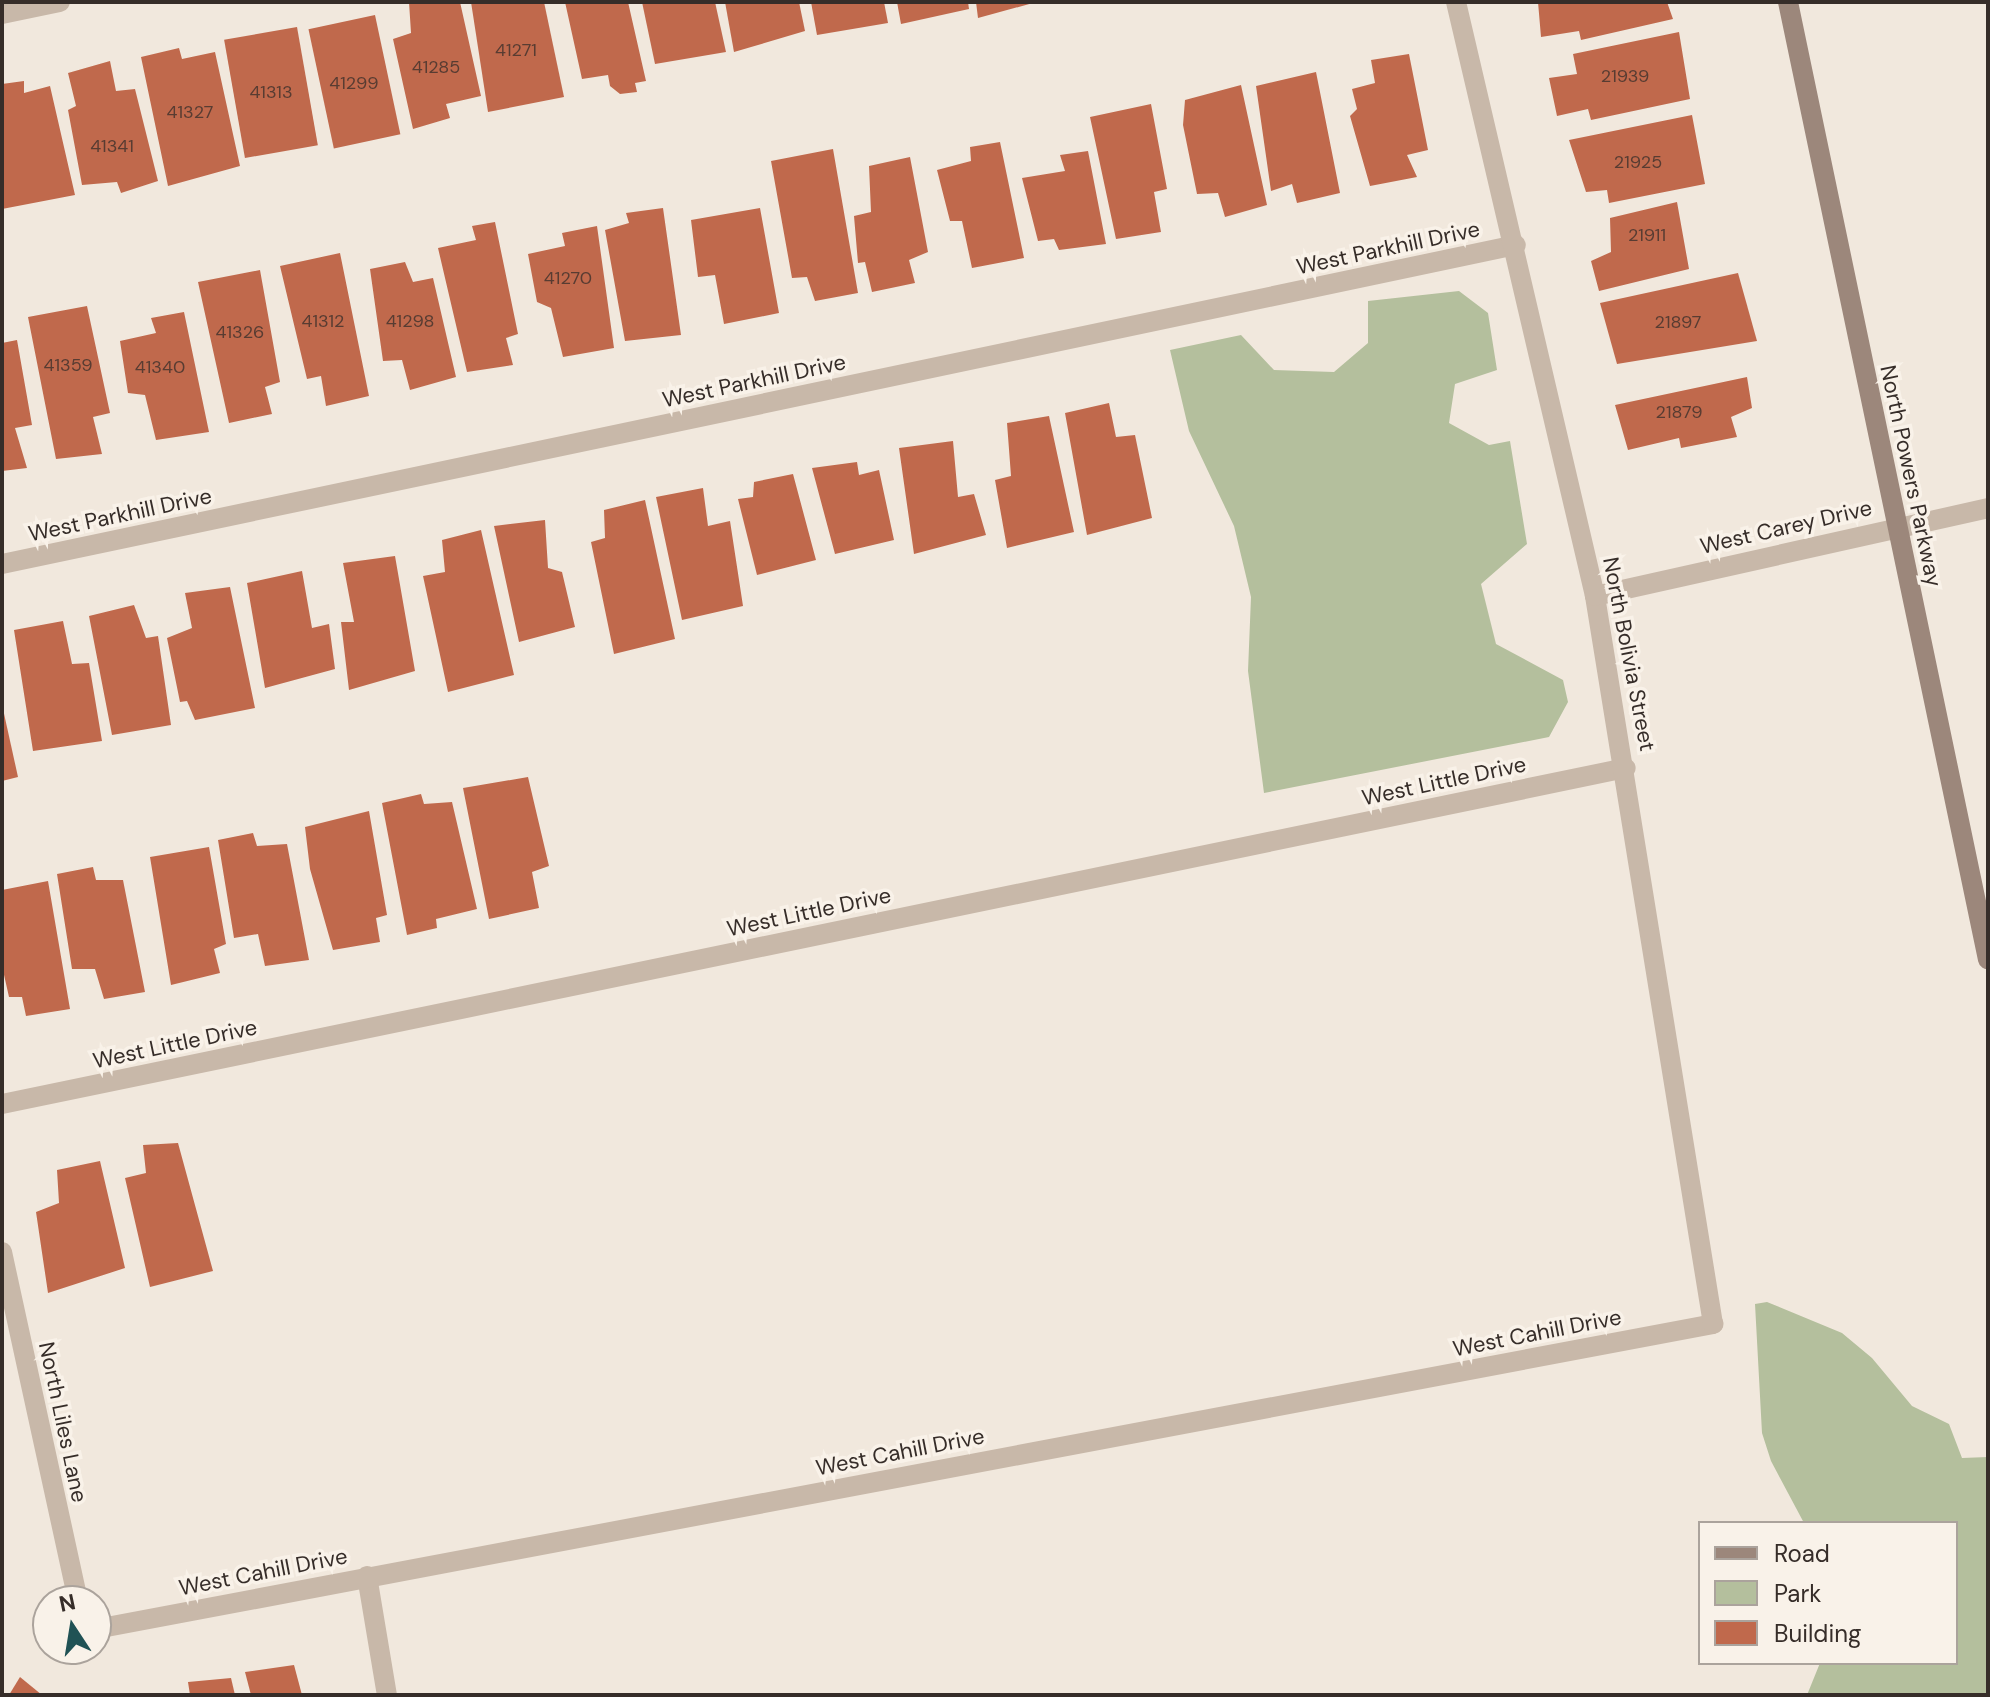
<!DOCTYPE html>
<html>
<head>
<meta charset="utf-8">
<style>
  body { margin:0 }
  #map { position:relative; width:1990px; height:1697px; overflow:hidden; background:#f1e8dd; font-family:"DM Sans",sans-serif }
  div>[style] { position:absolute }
  .green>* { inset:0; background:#b4bf9d }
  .building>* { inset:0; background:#c0694c; transform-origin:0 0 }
  .street>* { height:20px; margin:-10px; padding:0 10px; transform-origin:10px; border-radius:10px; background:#c8b8a9 }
  .secondary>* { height:20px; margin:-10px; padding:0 10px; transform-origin:10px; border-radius:10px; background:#9c877b }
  span { translate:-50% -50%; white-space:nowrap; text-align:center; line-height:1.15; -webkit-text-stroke:7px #f9f2e9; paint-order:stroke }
  .number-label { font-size:18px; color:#583c32 }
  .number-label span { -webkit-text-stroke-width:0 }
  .street-label { font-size:22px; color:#362d29 }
  .frame { position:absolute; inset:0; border:4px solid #362d29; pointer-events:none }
  .legend { position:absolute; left:1698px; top:1521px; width:260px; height:144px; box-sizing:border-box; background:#f9f2e9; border:2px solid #aba39c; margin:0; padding:10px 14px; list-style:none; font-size:24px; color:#362d29 }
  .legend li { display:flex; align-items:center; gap:16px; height:40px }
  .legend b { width:40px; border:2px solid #aba39c }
  .north { position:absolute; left:32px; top:1585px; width:80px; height:80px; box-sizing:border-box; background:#f9f2e9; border:2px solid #aba39c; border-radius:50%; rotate:348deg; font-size:22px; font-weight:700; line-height:32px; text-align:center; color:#362d29 }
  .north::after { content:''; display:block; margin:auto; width:28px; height:36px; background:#205255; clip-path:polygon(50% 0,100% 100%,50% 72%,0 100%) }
</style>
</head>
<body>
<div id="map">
  <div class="green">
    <i style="clip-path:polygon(1459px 291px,1488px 313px,1497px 370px,1455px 384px,1449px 423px,1489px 445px,1510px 441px,1527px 544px,1481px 584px,1496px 644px,1563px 680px,1568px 702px,1549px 737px,1264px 793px,1248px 671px,1251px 597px,1234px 526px,1189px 431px,1170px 350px,1241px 335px,1274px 370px,1334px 372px,1368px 343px,1368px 301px)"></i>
    <i style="clip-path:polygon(1767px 1302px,1842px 1333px,1872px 1358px,1912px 1406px,1949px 1424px,1962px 1458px,1988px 1457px,1988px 1695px,1807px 1695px,1820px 1663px,1956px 1663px,1956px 1523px,1804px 1523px,1771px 1461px,1762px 1433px,1755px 1304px)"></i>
  </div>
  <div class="building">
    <i style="clip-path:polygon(409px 2px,460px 2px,481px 96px,446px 104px,450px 118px,413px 129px,393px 39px,411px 33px)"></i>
    <i style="clip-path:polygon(471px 2px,544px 2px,564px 97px,488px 112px)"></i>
    <i style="clip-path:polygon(565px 2px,628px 2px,646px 81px,635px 83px,637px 92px,620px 94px,610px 86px,608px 75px,582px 79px)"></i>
    <i style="clip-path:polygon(642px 2px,715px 2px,726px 52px,655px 64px)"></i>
    <i style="clip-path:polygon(725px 2px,799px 2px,805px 31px,734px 52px)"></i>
    <i style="clip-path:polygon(811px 2px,884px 2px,888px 23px,817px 35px)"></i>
    <i style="clip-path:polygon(897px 2px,968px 2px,969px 9px,901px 24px)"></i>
    <i style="clip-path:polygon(976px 2px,1033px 2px,1033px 3px,978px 18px)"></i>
    <i style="clip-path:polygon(1538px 2px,1667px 2px,1673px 19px,1581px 40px,1579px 31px,1541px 37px)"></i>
    <i style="left:375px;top:15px;width:122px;height:68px;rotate:78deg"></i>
    <i style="left:297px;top:27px;width:120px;height:74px;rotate:80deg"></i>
    <i style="clip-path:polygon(1679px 32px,1690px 99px,1591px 120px,1588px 109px,1557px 116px,1549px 78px,1577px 74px,1573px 54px)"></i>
    <i style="clip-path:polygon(179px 48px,182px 59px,215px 52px,240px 166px,168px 186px,141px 57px)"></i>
    <i style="clip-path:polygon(1409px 54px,1428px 150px,1407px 155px,1417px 177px,1370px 186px,1350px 116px,1357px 109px,1352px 89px,1375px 83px,1371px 60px)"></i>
    <i style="clip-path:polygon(110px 61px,116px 91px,135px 89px,158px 181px,121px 193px,117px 182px,82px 185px,68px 110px,76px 106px,68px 73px)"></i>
    <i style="clip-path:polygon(1316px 72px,1340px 193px,1297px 203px,1292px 184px,1271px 191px,1256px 86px)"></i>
    <i style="clip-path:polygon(24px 81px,24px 93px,50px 86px,75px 195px,2px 209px,2px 84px)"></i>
    <i style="clip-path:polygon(1241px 85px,1267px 205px,1225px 217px,1218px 193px,1197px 194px,1183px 125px,1185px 100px)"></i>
    <i style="clip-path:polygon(1151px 104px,1167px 189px,1154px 192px,1161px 232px,1116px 239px,1090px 117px)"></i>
    <i style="clip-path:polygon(1692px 115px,1705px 184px,1609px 203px,1607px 190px,1586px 192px,1569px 140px)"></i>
    <i style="clip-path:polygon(1000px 142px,1024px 258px,972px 268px,962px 221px,950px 221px,937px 170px,971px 161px,970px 147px)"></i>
    <i style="clip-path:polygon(833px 149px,858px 293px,815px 301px,807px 277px,792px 278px,771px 161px)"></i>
    <i style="clip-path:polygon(1088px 151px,1106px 244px,1059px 250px,1054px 239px,1038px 241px,1022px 178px,1065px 171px,1060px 155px)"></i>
    <i style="clip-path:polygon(910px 157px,928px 252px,909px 260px,915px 283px,872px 292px,865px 262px,858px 263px,854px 216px,871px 212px,869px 166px)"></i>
    <i style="clip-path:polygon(1677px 202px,1689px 269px,1599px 291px,1591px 261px,1611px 252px,1610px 218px)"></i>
    <i style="clip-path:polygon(663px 208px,681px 335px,625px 341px,605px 230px,629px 223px,626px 213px)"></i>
    <i style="clip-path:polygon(760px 208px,779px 313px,724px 324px,715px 275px,698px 277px,691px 220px)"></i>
    <i style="clip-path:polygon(495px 222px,518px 334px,506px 338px,513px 365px,467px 372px,438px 248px,476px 240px,472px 226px)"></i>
    <i style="clip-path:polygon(597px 226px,614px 348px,563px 357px,551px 308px,537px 302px,528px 254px,565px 246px,562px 233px)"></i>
    <i style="clip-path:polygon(340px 253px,369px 396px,326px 406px,321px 376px,307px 379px,280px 266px)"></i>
    <i style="clip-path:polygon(405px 262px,413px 282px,433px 278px,456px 377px,410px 390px,402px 360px,383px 361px,370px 269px)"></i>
    <i style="clip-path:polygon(260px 270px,280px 382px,265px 387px,272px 414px,229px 423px,198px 282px)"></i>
    <i style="clip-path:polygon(1738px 273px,1757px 341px,1617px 364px,1600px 303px)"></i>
    <i style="clip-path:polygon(87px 306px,110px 413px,93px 417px,102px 454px,56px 459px,28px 317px)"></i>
    <i style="clip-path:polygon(184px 312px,209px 432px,156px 440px,145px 395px,128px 393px,120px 341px,156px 333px,151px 318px)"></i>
    <i style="clip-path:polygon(17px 340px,32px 425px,15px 428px,27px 468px,2px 471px,2px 343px)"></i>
    <i style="clip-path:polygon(1747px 377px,1752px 408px,1731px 417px,1737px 437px,1681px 448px,1679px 438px,1628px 450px,1615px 405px)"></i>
    <i style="clip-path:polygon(1109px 403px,1116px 437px,1135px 435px,1152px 518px,1087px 535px,1065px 413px)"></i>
    <i style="clip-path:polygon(1049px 416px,1074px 532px,1007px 548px,995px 480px,1011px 476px,1007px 423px)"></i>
    <i style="clip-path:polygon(953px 441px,958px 497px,974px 494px,986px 535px,914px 554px,899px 448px)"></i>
    <i style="clip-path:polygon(857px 462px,859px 475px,879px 470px,894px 540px,835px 554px,812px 468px)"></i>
    <i style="clip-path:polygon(793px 474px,816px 560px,757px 575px,738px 499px,753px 497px,754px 482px)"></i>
    <i style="clip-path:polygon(703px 488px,708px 526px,730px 521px,743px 606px,682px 620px,656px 497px)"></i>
    <i style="clip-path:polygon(645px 500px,675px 639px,614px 654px,591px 542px,605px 538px,604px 510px)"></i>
    <i style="clip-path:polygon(545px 520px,548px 568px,562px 572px,575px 627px,519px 642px,494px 526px)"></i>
    <i style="clip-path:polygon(481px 530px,514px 675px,448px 692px,423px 576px,445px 572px,442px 540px)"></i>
    <i style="clip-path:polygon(395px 556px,415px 671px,349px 690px,341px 622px,354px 622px,343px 563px)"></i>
    <i style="clip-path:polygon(302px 571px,312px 628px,329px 624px,335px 669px,265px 688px,247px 583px)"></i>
    <i style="clip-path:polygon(230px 587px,255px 708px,195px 720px,187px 701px,180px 702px,167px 638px,192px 628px,185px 593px)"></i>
    <i style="clip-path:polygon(134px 605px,146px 638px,158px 636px,171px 725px,112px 735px,89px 616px)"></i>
    <i style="clip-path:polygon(63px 621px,72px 664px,89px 663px,102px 741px,33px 751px,14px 630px)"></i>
    <i style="clip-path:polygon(3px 709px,18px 777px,2px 781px,2px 710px)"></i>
    <i style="clip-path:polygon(528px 777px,549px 866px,532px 872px,539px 908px,489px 919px,463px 788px)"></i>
    <i style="clip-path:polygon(421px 794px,424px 804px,452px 802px,477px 909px,436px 919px,437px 928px,407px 935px,382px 803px)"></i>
    <i style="clip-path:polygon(369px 811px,387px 915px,376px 918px,380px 942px,333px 950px,310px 869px,305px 827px)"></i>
    <i style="clip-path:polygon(253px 833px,257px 846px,287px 844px,309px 960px,265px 966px,258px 934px,234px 938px,218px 840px)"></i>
    <i style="clip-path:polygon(209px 847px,226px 944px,214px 949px,220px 973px,171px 985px,150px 857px)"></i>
    <i style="clip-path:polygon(93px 867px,96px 880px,123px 880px,145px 992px,104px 999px,95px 969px,72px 969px,57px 874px)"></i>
    <i style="clip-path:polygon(48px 881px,70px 1009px,26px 1016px,22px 997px,9px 997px,2px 966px,2px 890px)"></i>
    <i style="clip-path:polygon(178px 1143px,213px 1271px,150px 1287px,125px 1178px,146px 1173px,143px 1145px)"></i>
    <i style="clip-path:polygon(100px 1161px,125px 1268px,48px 1293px,36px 1212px,59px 1203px,57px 1170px)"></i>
    <i style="clip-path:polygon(294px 1665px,302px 1695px,251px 1695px,245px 1672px)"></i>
    <i style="clip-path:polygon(20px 1677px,42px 1695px,9px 1695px)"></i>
    <i style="clip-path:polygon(231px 1678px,235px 1695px,190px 1695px,188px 1682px)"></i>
  </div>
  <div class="street">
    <i style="left:2px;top:14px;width:59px;rotate:-11.7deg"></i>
    <i style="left:2px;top:564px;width:1547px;rotate:-11.9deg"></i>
    <i style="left:1595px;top:596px;width:403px;rotate:-12.6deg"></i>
    <i style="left:2px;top:1104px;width:1658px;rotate:-11.69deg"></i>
    <i style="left:2px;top:1252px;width:357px;rotate:77.7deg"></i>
    <i style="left:367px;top:1576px;width:121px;rotate:80.5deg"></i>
    <i style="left:96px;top:1629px;width:1646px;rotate:-10.68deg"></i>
    <i style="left:1713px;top:1324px;width:738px;rotate:-99.21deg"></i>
    <i style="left:1595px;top:596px;width:610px;rotate:-103.17deg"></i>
  </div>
  <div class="secondary">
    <i style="left:1788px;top:2px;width:978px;rotate:78.2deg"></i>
  </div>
  <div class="number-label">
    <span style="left:516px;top:50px">41271</span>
    <span style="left:436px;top:67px">41285</span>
    <span style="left:1625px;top:76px">21939</span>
    <span style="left:354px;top:83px">41299</span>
    <span style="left:271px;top:92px">41313</span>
    <span style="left:190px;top:112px">41327</span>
    <span style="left:112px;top:146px">41341</span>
    <span style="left:1638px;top:162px">21925</span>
    <span style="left:1647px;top:235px">21911</span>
    <span style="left:568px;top:278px">41270</span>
    <span style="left:323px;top:321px">41312</span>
    <span style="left:410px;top:321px">41298</span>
    <span style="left:1678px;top:322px">21897</span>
    <span style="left:240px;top:332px">41326</span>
    <span style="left:68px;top:365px">41359</span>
    <span style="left:160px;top:367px">41340</span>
    <span style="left:1679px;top:412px">21879</span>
  </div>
  <div class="street-label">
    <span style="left:1388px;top:248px;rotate:-12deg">West Parkhill Drive</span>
    <span style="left:754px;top:381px;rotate:-12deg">West Parkhill Drive</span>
    <span style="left:1911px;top:476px;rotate:78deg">North Powers Parkway</span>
    <span style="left:120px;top:515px;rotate:-12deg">West Parkhill Drive</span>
    <span style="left:1786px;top:527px;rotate:-13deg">West Carey Drive</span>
    <span style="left:1629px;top:654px;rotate:79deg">North Bolivia Street</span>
    <span style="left:1444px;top:781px;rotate:-12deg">West Little Drive</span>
    <span style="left:809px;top:912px;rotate:-12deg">West Little Drive</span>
    <span style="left:175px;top:1044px;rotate:-12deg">West Little Drive</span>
    <span style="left:1537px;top:1333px;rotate:-11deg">West Cahill Drive</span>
    <span style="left:63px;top:1422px;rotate:78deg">North Liles Lane</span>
    <span style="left:900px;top:1452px;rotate:-11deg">West Cahill Drive</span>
    <span style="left:263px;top:1572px;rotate:-11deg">West Cahill Drive</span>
  </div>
  <div class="frame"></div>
  <ul class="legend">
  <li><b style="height:10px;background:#9c877b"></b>Road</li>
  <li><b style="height:22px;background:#b4bf9d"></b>Park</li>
  <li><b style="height:22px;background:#c0694c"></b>Building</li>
  </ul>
  <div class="north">N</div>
</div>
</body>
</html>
